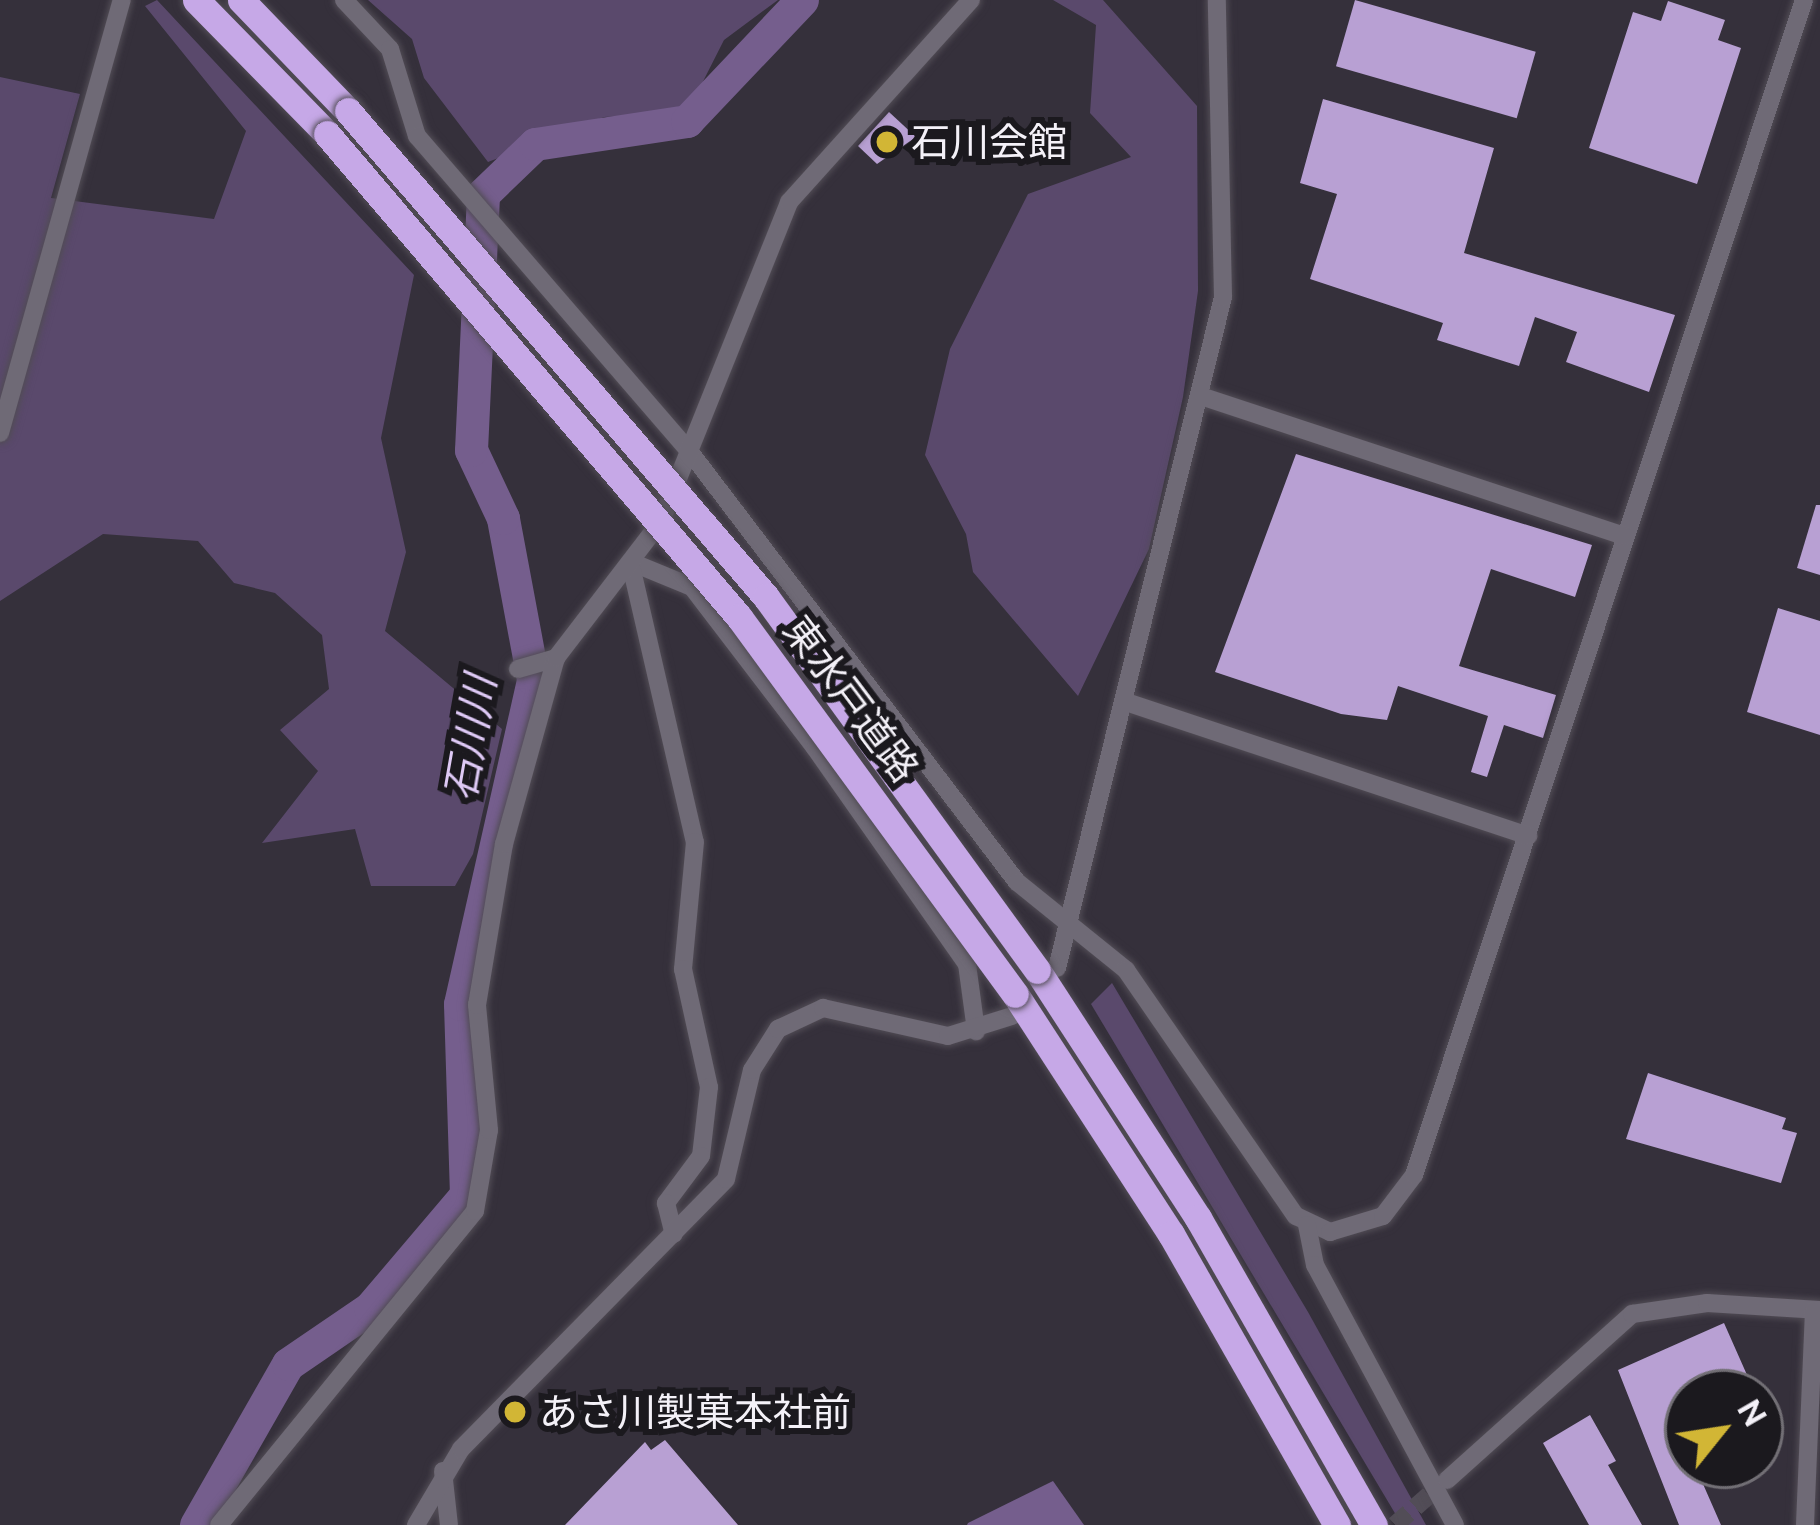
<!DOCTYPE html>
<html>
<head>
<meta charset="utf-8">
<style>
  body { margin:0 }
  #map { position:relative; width:1820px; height:1525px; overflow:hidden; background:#35303b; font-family:Ubuntu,"Noto Sans JP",sans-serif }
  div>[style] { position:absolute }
  .green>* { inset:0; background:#5a496c }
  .water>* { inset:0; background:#755e8d }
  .river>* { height:33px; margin:-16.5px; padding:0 16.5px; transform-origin:16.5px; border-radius:16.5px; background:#755e8d }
  .building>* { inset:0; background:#b8a0d3; transform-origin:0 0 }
  .minor-tunnel>* { height:18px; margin-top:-9px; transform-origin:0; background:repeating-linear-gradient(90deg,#524d57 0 18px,transparent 0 27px) }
  .roads { filter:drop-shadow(0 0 3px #514c55) drop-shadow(0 0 3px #514c55) }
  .minor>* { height:18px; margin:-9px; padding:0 9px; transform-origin:9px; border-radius:9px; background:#6f6a76 }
  .highway>* { height:27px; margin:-13.5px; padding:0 13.5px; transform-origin:13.5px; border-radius:13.5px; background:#c6a8e7 }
  .bridges { filter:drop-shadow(0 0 3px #514c55) drop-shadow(0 0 3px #514c55) }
  .highway-bridge>* { height:27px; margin:-13.5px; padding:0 13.5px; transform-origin:13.5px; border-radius:13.5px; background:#c6a8e7 }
  .dots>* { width:33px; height:33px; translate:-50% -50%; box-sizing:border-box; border:6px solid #1b191e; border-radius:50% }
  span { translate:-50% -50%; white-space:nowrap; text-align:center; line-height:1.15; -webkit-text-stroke:12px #1b191e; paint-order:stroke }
  .poi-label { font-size:39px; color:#f4f1f8 }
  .left { translate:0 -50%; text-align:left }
  .street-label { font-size:39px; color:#f4f1f8 }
  .water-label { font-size:42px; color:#dec9f5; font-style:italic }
  .north { position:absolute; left:1664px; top:1369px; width:120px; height:120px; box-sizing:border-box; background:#1b191e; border:3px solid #726f75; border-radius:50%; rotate:60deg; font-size:33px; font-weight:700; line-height:48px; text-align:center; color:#f4f1f8 }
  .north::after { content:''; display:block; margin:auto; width:42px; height:54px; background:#d2b635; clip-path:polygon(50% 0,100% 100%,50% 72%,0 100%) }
</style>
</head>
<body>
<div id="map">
  <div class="green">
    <i style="clip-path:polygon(157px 0,414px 275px,381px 438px,406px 552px,385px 631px,502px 729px,473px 854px,455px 886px,371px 886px,355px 829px,262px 843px,318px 771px,280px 730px,329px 689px,322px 635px,275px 593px,234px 583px,198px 541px,103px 534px,0 601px,0 77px,80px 94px,51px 198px,214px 219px,246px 131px,145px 6px)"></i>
    <i style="clip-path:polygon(368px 0,778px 0,724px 40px,687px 113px,604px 117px,488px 162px,424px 78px,412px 39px)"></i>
    <i style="clip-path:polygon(1053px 0,1103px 0,1197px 106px,1198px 291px,1183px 397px,1149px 549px,1078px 696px,973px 572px,966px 534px,925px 455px,950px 349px,1028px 194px,1131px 157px,1090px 113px,1096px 25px)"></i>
    <i style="clip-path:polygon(1112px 983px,1308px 1312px,1426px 1525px,1402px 1525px,1091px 1004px)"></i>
  </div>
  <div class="water">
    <i style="clip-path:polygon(1053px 1481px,1084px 1525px,967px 1525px,968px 1523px)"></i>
  </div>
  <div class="river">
    <i style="left:196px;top:1525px;width:185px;rotate:-60.3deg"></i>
    <i style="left:288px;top:1364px;width:99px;rotate:-34.3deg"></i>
    <i style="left:370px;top:1308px;width:148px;rotate:-49.7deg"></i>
    <i style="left:466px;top:1195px;width:191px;rotate:-91.8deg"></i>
    <i style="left:460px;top:1004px;width:333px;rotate:-77.3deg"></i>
    <i style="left:533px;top:679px;width:164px;rotate:-100.6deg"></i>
    <i style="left:503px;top:518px;width:75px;rotate:-115.2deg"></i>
    <i style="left:471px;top:450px;width:256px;rotate:-87.3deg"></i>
    <i style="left:483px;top:194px;width:72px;rotate:-43.9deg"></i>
    <i style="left:535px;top:144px;width:154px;rotate:-8.6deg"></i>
    <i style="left:687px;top:121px;width:167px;rotate:-46.5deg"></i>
  </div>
  <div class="building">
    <i style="left:1355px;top:0;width:188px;height:69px;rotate:16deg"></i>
    <i style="clip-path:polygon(1668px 1px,1725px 20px,1718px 40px,1741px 48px,1697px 184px,1589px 148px,1633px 12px,1661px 21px)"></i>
    <i style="clip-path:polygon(1323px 99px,1494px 148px,1464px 253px,1675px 315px,1649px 392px,1566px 362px,1577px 332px,1535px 317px,1519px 366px,1437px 340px,1443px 323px,1310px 279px,1337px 194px,1300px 183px)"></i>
    <i style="clip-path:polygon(889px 112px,916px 137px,877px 164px,858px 146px)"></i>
    <i style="clip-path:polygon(1296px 454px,1592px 545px,1575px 597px,1491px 569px,1459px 666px,1556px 695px,1543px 738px,1504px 725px,1487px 777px,1471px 772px,1488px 716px,1398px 686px,1387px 720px,1341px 714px,1215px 672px)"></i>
    <i style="clip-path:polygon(1816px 505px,1820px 505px,1820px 575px,1797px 568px)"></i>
    <i style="clip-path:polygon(1778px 608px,1820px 621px,1820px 735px,1747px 712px)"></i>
    <i style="clip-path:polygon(1648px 1073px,1786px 1118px,1782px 1129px,1797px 1133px,1781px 1183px,1626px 1139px)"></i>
    <i style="clip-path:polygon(1724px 1323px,1755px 1393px,1688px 1393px,1688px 1465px,1746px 1465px,1703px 1484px,1721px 1525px,1679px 1525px,1618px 1370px)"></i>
    <i style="clip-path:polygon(1590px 1415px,1616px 1461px,1608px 1465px,1642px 1525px,1589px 1525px,1543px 1443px)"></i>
    <i style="clip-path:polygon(665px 1440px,738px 1525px,565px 1525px,645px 1442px,651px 1450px)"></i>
  </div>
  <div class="minor-tunnel">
    <i style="left:1395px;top:1525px;width:67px;rotate:-41.3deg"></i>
  </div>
  <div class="roads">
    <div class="minor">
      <i style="left:344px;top:0;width:67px;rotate:46.8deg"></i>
      <i style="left:390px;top:49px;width:91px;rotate:72.8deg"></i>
      <i style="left:417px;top:136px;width:418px;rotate:49.2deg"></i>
      <i style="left:690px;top:452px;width:540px;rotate:52.75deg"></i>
      <i style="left:1017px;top:882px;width:140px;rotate:38.9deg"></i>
      <i style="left:1126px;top:970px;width:299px;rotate:55.4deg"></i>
      <i style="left:1296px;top:1216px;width:38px;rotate:25deg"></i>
      <i style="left:1330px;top:1232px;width:55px;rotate:-16.8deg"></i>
      <i style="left:1383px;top:1216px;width:51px;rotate:-52.9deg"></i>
      <i style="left:1414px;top:1175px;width:1238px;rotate:-71.64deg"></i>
      <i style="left:1204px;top:397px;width:442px;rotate:18.3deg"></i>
      <i style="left:0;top:433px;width:450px;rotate:-74.3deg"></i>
      <i style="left:636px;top:564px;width:61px;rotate:22.3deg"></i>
      <i style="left:692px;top:587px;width:203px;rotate:52.6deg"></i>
      <i style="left:815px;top:748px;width:264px;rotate:54.9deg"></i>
      <i style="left:967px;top:964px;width:68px;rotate:82.3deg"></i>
      <i style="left:632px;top:570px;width:279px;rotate:77deg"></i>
      <i style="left:695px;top:842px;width:128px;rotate:95.4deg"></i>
      <i style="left:683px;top:969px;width:121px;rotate:77.6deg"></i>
      <i style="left:709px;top:1087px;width:69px;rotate:96.6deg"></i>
      <i style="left:701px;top:1156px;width:59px;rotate:126.7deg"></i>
      <i style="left:666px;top:1203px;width:32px;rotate:76deg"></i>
      <i style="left:518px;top:669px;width:40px;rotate:-16deg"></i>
      <i style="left:1126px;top:702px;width:424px;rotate:18.4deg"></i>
      <i style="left:1057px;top:968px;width:691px;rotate:-76.1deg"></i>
      <i style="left:1223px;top:297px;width:297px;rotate:-91.2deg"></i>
      <i style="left:1307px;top:1225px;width:41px;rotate:78.7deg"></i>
      <i style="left:1315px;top:1265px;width:295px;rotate:61.7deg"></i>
      <i style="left:443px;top:1471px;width:54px;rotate:83.7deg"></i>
      <i style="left:1447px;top:1480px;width:249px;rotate:-41.9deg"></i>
      <i style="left:1632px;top:1314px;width:76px;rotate:-8.3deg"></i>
      <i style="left:1707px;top:1303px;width:113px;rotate:3.5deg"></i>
      <i style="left:219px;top:1525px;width:405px;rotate:-50.8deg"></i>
      <i style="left:475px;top:1211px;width:82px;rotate:-80.2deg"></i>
      <i style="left:489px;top:1130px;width:126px;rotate:-95.5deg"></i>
      <i style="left:477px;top:1005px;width:163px;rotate:-80.5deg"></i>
      <i style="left:504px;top:844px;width:193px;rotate:-74.4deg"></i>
      <i style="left:556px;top:658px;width:173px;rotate:-52.5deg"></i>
      <i style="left:661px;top:521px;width:344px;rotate:-68.1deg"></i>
      <i style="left:789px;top:202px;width:272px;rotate:-48deg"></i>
      <i style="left:416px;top:1525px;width:88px;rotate:-59.4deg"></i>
      <i style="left:461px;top:1449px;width:378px;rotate:-45.5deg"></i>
      <i style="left:726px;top:1179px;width:112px;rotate:-76.6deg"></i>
      <i style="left:752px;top:1070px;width:49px;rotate:-57.6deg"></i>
      <i style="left:778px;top:1029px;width:50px;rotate:-25deg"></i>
      <i style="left:823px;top:1008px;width:128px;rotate:12.6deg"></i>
      <i style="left:948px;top:1036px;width:67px;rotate:-17.4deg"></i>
      <i style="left:1805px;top:1525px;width:215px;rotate:-87.6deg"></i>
    </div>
    <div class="highway">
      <i style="left:196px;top:0;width:187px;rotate:45.6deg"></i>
      <i style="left:241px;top:0;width:154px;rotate:46.1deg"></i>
      <i style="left:1037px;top:970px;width:296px;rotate:57deg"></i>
      <i style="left:1198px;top:1218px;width:354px;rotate:60.2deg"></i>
      <i style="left:1015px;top:994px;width:286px;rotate:57deg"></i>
      <i style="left:1171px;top:1234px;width:335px;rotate:60.3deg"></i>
    </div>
  </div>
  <div class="bridges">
    <div class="highway-bridge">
      <i style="left:348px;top:111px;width:641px;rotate:49.3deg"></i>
      <i style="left:766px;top:597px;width:461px;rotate:54deg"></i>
      <i style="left:327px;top:134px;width:635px;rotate:49.54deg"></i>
      <i style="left:739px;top:617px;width:467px;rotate:53.8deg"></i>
    </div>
  </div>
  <div class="dots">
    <i style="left:887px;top:142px;background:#d2b635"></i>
    <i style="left:515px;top:1412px;background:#d2b635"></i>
  </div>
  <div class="poi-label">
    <span class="left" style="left:911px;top:142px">石川会館</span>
    <span class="left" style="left:539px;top:1412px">あさ川製菓本社前</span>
  </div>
  <div class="street-label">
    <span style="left:851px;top:699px;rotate:53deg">東水戸道路</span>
  </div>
  <div class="water-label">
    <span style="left:470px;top:738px;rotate:-80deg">石川川</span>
  </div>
  <div class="north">N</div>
</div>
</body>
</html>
